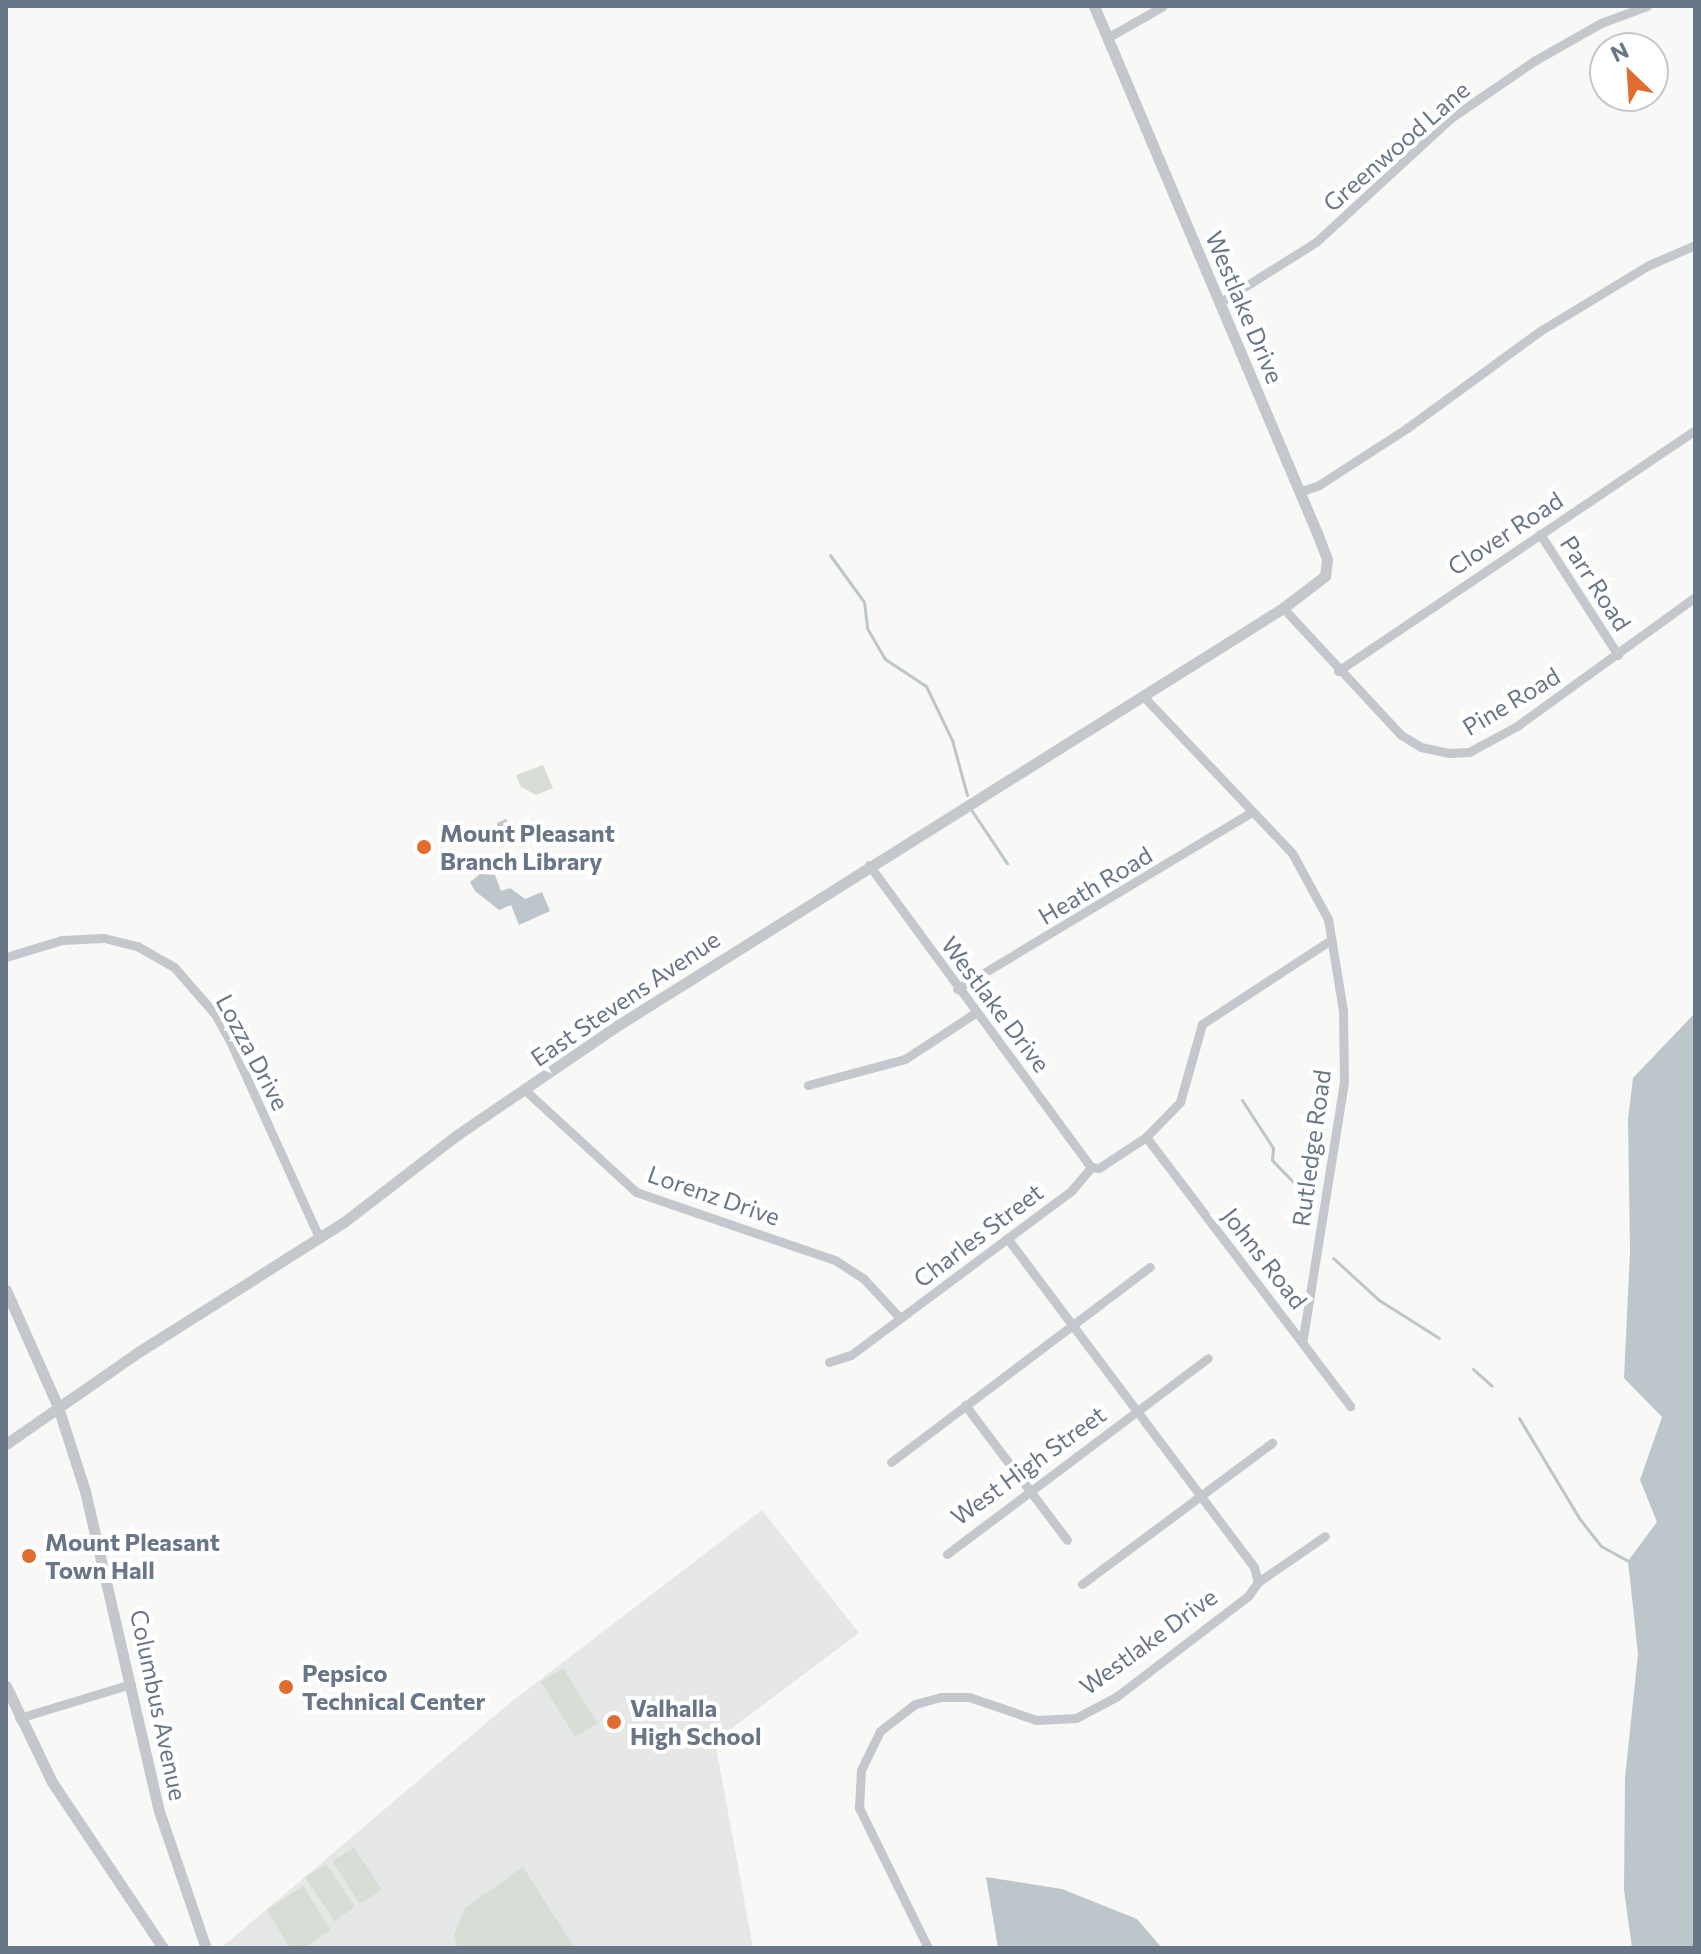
<!DOCTYPE html>
<html>
<head>
<meta charset="utf-8">
<style>
  body { margin:0 }
  #map { position:relative; width:1701px; height:1954px; overflow:hidden; background:#f8f9f6; font-family:Commissioner,sans-serif }
  div>[style] { position:absolute }
  .built>* { inset:0; background:#e6e8e7 }
  .green>* { inset:0; background:#d8ded5; transform-origin:0 0 }
  .water>* { inset:0; background:#bdc6cb }
  .stream>* { height:3px; margin:-1.5px; padding:0 1.5px; transform-origin:1.5px; border-radius:1.5px; background:#bdc6cb }
  .minor>* { height:9px; margin:-4.5px; padding:0 4.5px; transform-origin:4.5px; border-radius:4.5px; background:#c4c7cb }
  .tertiary>* { height:11px; margin:-5.5px; padding:0 5.5px; transform-origin:5.5px; border-radius:5.5px; background:#c4c7cb }
  .dots>* { width:22px; height:22px; translate:-50% -50%; box-sizing:border-box; border:4px solid #fff; border-radius:50% }
  span { translate:-50% -50%; white-space:nowrap; text-align:center; line-height:1.15; -webkit-text-stroke:8px #fff; paint-order:stroke }
  .street-label { font-size:24px; color:#687687 }
  .poi-label { font-size:24px; color:#687687; font-weight:700 }
  .left { translate:0 -50%; text-align:left }
  .frame { position:absolute; inset:0; border:8px solid #687687; pointer-events:none }
  .north { position:absolute; left:1589px; top:32px; width:80px; height:80px; box-sizing:border-box; background:#fff; border:2px solid #c3c8cf; border-radius:50%; rotate:335deg; font-size:22px; font-weight:700; line-height:32px; text-align:center; color:#687687 }
  .north::after { content:''; display:block; margin:auto; width:28px; height:36px; background:#e06c2f; clip-path:polygon(50% 0,100% 100%,50% 72%,0 100%) }
</style>
</head>
<body>
<div id="map">
  <div class="built">
    <i style="clip-path:polygon(762px 1510px,859px 1633px,715px 1741px,753px 1948px,221px 1948px,511px 1702px)"></i>
  </div>
  <div class="green">
    <i style="clip-path:polygon(543px 765px,553px 788px,536px 795px,521px 787px,516px 775px)"></i>
    <i style="left:563px;top:1668px;width:65px;height:26px;rotate:58deg"></i>
    <i style="left:354px;top:1847px;width:51px;height:26px;rotate:57deg"></i>
    <i style="left:326px;top:1864px;width:52px;height:25px;rotate:56deg"></i>
    <i style="clip-path:polygon(523px 1867px,575px 1948px,457px 1948px,454px 1934px,465px 1908px)"></i>
    <i style="clip-path:polygon(303px 1886px,331px 1930px,304px 1948px,290px 1948px,267px 1910px)"></i>
  </div>
  <div class="water">
    <i style="clip-path:polygon(506px 819px,515px 836px,497px 841px,497px 823px)"></i>
    <i style="clip-path:polygon(480px 874px,495px 875px,501px 891px,510px 888px,525px 899px,542px 892px,550px 911px,519px 925px,511px 905px,499px 910px,475px 891px,470px 882px)"></i>
    <i style="clip-path:polygon(1695px 1013px,1695px 1948px,1632px 1948px,1624px 1890px,1625px 1778px,1638px 1654px,1628px 1561px,1657px 1522px,1640px 1480px,1662px 1417px,1624px 1378px,1630px 1252px,1628px 1119px,1633px 1078px)"></i>
    <i style="clip-path:polygon(986px 1877px,1062px 1889px,1137px 1919px,1162px 1948px,998px 1948px)"></i>
  </div>
  <div class="stream">
    <i style="left:830px;top:555px;width:58px;rotate:54.1deg"></i>
    <i style="left:864px;top:602px;width:26px;rotate:83deg"></i>
    <i style="left:867px;top:628px;width:36px;rotate:60deg"></i>
    <i style="left:885px;top:659px;width:49px;rotate:33.4deg"></i>
    <i style="left:926px;top:686px;width:60px;rotate:64.3deg"></i>
    <i style="left:952px;top:740px;width:57px;rotate:74.7deg"></i>
    <i style="left:972px;top:811px;width:63px;rotate:56.1deg"></i>
    <i style="left:1242px;top:1100px;width:57px;rotate:57.1deg"></i>
    <i style="left:1273px;top:1148px;width:12px;rotate:95deg"></i>
    <i style="left:1272px;top:1160px;width:32px;rotate:46deg"></i>
    <i style="left:1333px;top:1258px;width:62px;rotate:42.4deg"></i>
    <i style="left:1379px;top:1300px;width:71px;rotate:32.3deg"></i>
    <i style="left:1473px;top:1369px;width:25px;rotate:42deg"></i>
    <i style="left:1519px;top:1418px;width:117px;rotate:59deg"></i>
    <i style="left:1579px;top:1518px;width:36px;rotate:52deg"></i>
    <i style="left:1601px;top:1546px;width:31px;rotate:29deg"></i>
  </div>
  <div class="minor">
    <i style="left:1107px;top:38px;width:64px;rotate:-29.7deg"></i>
    <i style="left:1219px;top:303px;width:115px;rotate:-32.2deg"></i>
    <i style="left:1316px;top:242px;width:183px;rotate:-42.6deg"></i>
    <i style="left:1451px;top:118px;width:101px;rotate:-34.5deg"></i>
    <i style="left:1534px;top:61px;width:77px;rotate:-29.6deg"></i>
    <i style="left:1601px;top:23px;width:49px;rotate:-20.3deg"></i>
    <i style="left:1299px;top:492px;width:21px;rotate:-19deg"></i>
    <i style="left:1319px;top:485px;width:105px;rotate:-32.9deg"></i>
    <i style="left:1407px;top:428px;width:165px;rotate:-36.1deg"></i>
    <i style="left:1540px;top:331px;width:127px;rotate:-31.2deg"></i>
    <i style="left:1649px;top:265px;width:50px;rotate:-23.5deg"></i>
    <i style="left:1540px;top:534px;width:144px;rotate:57.2deg"></i>
    <i style="left:1283px;top:608px;width:173px;rotate:47.1deg"></i>
    <i style="left:1401px;top:735px;width:23px;rotate:31deg"></i>
    <i style="left:1421px;top:747px;width:29px;rotate:12deg"></i>
    <i style="left:1449px;top:753px;width:20px;rotate:-3deg"></i>
    <i style="left:1469px;top:752px;width:55px;rotate:-28.4deg"></i>
    <i style="left:1517px;top:726px;width:220px;rotate:-35.9deg"></i>
    <i style="left:1338px;top:671px;width:431px;rotate:-34deg"></i>
    <i style="left:1143px;top:696px;width:216px;rotate:46.5deg"></i>
    <i style="left:1292px;top:853px;width:75px;rotate:61.4deg"></i>
    <i style="left:1328px;top:919px;width:93px;rotate:80.7deg"></i>
    <i style="left:1343px;top:1011px;width:71px;rotate:89.2deg"></i>
    <i style="left:1344px;top:1082px;width:260px;rotate:99.1deg"></i>
    <i style="left:869px;top:865px;width:375px;rotate:53.7deg"></i>
    <i style="left:6px;top:957px;width:59px;rotate:-16.9deg"></i>
    <i style="left:62px;top:940px;width:42px;rotate:-2.7deg"></i>
    <i style="left:104px;top:938px;width:34px;rotate:14deg"></i>
    <i style="left:137px;top:946px;width:43px;rotate:29.6deg"></i>
    <i style="left:174px;top:967px;width:62px;rotate:48.9deg"></i>
    <i style="left:215px;top:1014px;width:31px;rotate:61deg"></i>
    <i style="left:230px;top:1041px;width:215px;rotate:65.6deg"></i>
    <i style="left:957px;top:989px;width:344px;rotate:-31deg"></i>
    <i style="left:808px;top:1085px;width:100px;rotate:-15deg"></i>
    <i style="left:905px;top:1059px;width:84px;rotate:-33.3deg"></i>
    <i style="left:527px;top:1092px;width:148px;rotate:42.5deg"></i>
    <i style="left:636px;top:1192px;width:210px;rotate:18.9deg"></i>
    <i style="left:835px;top:1260px;width:35px;rotate:33deg"></i>
    <i style="left:864px;top:1279px;width:53px;rotate:47.3deg"></i>
    <i style="left:1146px;top:1137px;width:338px;rotate:52.8deg"></i>
    <i style="left:829px;top:1362px;width:23px;rotate:-18deg"></i>
    <i style="left:851px;top:1355px;width:276px;rotate:-36.7deg"></i>
    <i style="left:1072px;top:1190px;width:30px;rotate:-50deg"></i>
    <i style="left:1091px;top:1167px;width:8px;rotate:7deg"></i>
    <i style="left:1099px;top:1168px;width:56px;rotate:-33.4deg"></i>
    <i style="left:1146px;top:1137px;width:49px;rotate:-45.8deg"></i>
    <i style="left:1180px;top:1102px;width:81px;rotate:-74.2deg"></i>
    <i style="left:1202px;top:1024px;width:150px;rotate:-33.1deg"></i>
    <i style="left:965px;top:1405px;width:169px;rotate:52.9deg"></i>
    <i style="left:891px;top:1462px;width:324px;rotate:-37deg"></i>
    <i style="left:947px;top:1554px;width:326px;rotate:-36.9deg"></i>
    <i style="left:1258px;top:1582px;width:81px;rotate:-34.5deg"></i>
    <i style="left:1082px;top:1584px;width:237px;rotate:-36.6deg"></i>
    <i style="left:19px;top:1718px;width:117px;rotate:-16.9deg"></i>
    <i style="left:928px;top:1948px;width:156px;rotate:-116.2deg"></i>
    <i style="left:859px;top:1808px;width:38px;rotate:-87deg"></i>
    <i style="left:861px;top:1770px;width:43px;rotate:-64deg"></i>
    <i style="left:880px;top:1731px;width:44px;rotate:-37.6deg"></i>
    <i style="left:915px;top:1704px;width:27px;rotate:-15deg"></i>
    <i style="left:941px;top:1697px;width:28px"></i>
    <i style="left:969px;top:1697px;width:71px;rotate:18.9deg"></i>
    <i style="left:1036px;top:1720px;width:40px;rotate:-2.9deg"></i>
    <i style="left:1076px;top:1718px;width:45px;rotate:-27.7deg"></i>
    <i style="left:1116px;top:1697px;width:166px;rotate:-37.4deg"></i>
    <i style="left:1248px;top:1596px;width:17px;rotate:-54deg"></i>
    <i style="left:1258px;top:1582px;width:16px;rotate:-105deg"></i>
    <i style="left:1254px;top:1567px;width:411px;rotate:-126.9deg"></i>
  </div>
  <div class="tertiary">
    <i style="left:6px;top:1290px;width:128px;rotate:66deg"></i>
    <i style="left:58px;top:1407px;width:88px;rotate:72.2deg"></i>
    <i style="left:85px;top:1491px;width:328px;rotate:77deg"></i>
    <i style="left:159px;top:1811px;width:145px;rotate:71.1deg"></i>
    <i style="left:6px;top:1444px;width:163px;rotate:-34.8deg"></i>
    <i style="left:140px;top:1351px;width:241px;rotate:-32.3deg"></i>
    <i style="left:344px;top:1222px;width:143px;rotate:-37.6deg"></i>
    <i style="left:457px;top:1135px;width:197px;rotate:-34.3deg"></i>
    <i style="left:620px;top:1024px;width:783px;rotate:-32.11deg"></i>
    <i style="left:1283px;top:608px;width:53px;rotate:-37.3deg"></i>
    <i style="left:1325px;top:576px;width:17px;rotate:-83deg"></i>
    <i style="left:1327px;top:559px;width:28px;rotate:-111deg"></i>
    <i style="left:1317px;top:533px;width:572px;rotate:-112.94deg"></i>
    <i style="left:6px;top:1686px;width:106px;rotate:64.4deg"></i>
    <i style="left:52px;top:1782px;width:200px;rotate:56.2deg"></i>
  </div>
  <div class="dots">
    <i style="left:424px;top:847px;background:#e06c2f"></i>
    <i style="left:29px;top:1556px;background:#e06c2f"></i>
    <i style="left:286px;top:1687px;background:#e06c2f"></i>
    <i style="left:614px;top:1722px;background:#e06c2f"></i>
  </div>
  <div class="street-label">
    <span style="left:1396px;top:146px;rotate:-41deg">Greenwood Lane</span>
    <span style="left:1245px;top:307px;rotate:67deg">Westlake Drive</span>
    <span style="left:1505px;top:533px;rotate:-33deg">Clover Road</span>
    <span style="left:1596px;top:583px;rotate:57deg">Parr Road</span>
    <span style="left:1511px;top:701px;rotate:-31deg">Pine Road</span>
    <span style="left:1095px;top:885px;rotate:-31deg">Heath Road</span>
    <span style="left:625px;top:998px;rotate:-34deg">East Stevens Avenue</span>
    <span style="left:996px;top:1004px;rotate:53deg">Westlake Drive</span>
    <span style="left:253px;top:1052px;rotate:62deg">Lozza Drive</span>
    <span style="left:1311px;top:1148px;rotate:-82deg">Rutledge Road</span>
    <span style="left:714px;top:1195px;rotate:19deg">Lorenz Drive</span>
    <span style="left:978px;top:1235px;rotate:-37deg">Charles Street</span>
    <span style="left:1265px;top:1258px;rotate:52deg">Johns Road</span>
    <span style="left:1028px;top:1465px;rotate:-36deg">West High Street</span>
    <span style="left:1148px;top:1641px;rotate:-36deg">Westlake Drive</span>
    <span style="left:159px;top:1705px;rotate:78deg">Columbus Avenue</span>
  </div>
  <div class="poi-label">
    <span class="left" style="left:440px;top:847px">Mount Pleasant<br>Branch Library</span>
    <span class="left" style="left:45px;top:1556px">Mount Pleasant<br>Town Hall</span>
    <span class="left" style="left:302px;top:1687px">Pepsico<br>Technical Center</span>
    <span class="left" style="left:630px;top:1722px">Valhalla<br>High School</span>
  </div>
  <div class="frame"></div>
  <div class="north">N</div>
</div>
</body>
</html>
